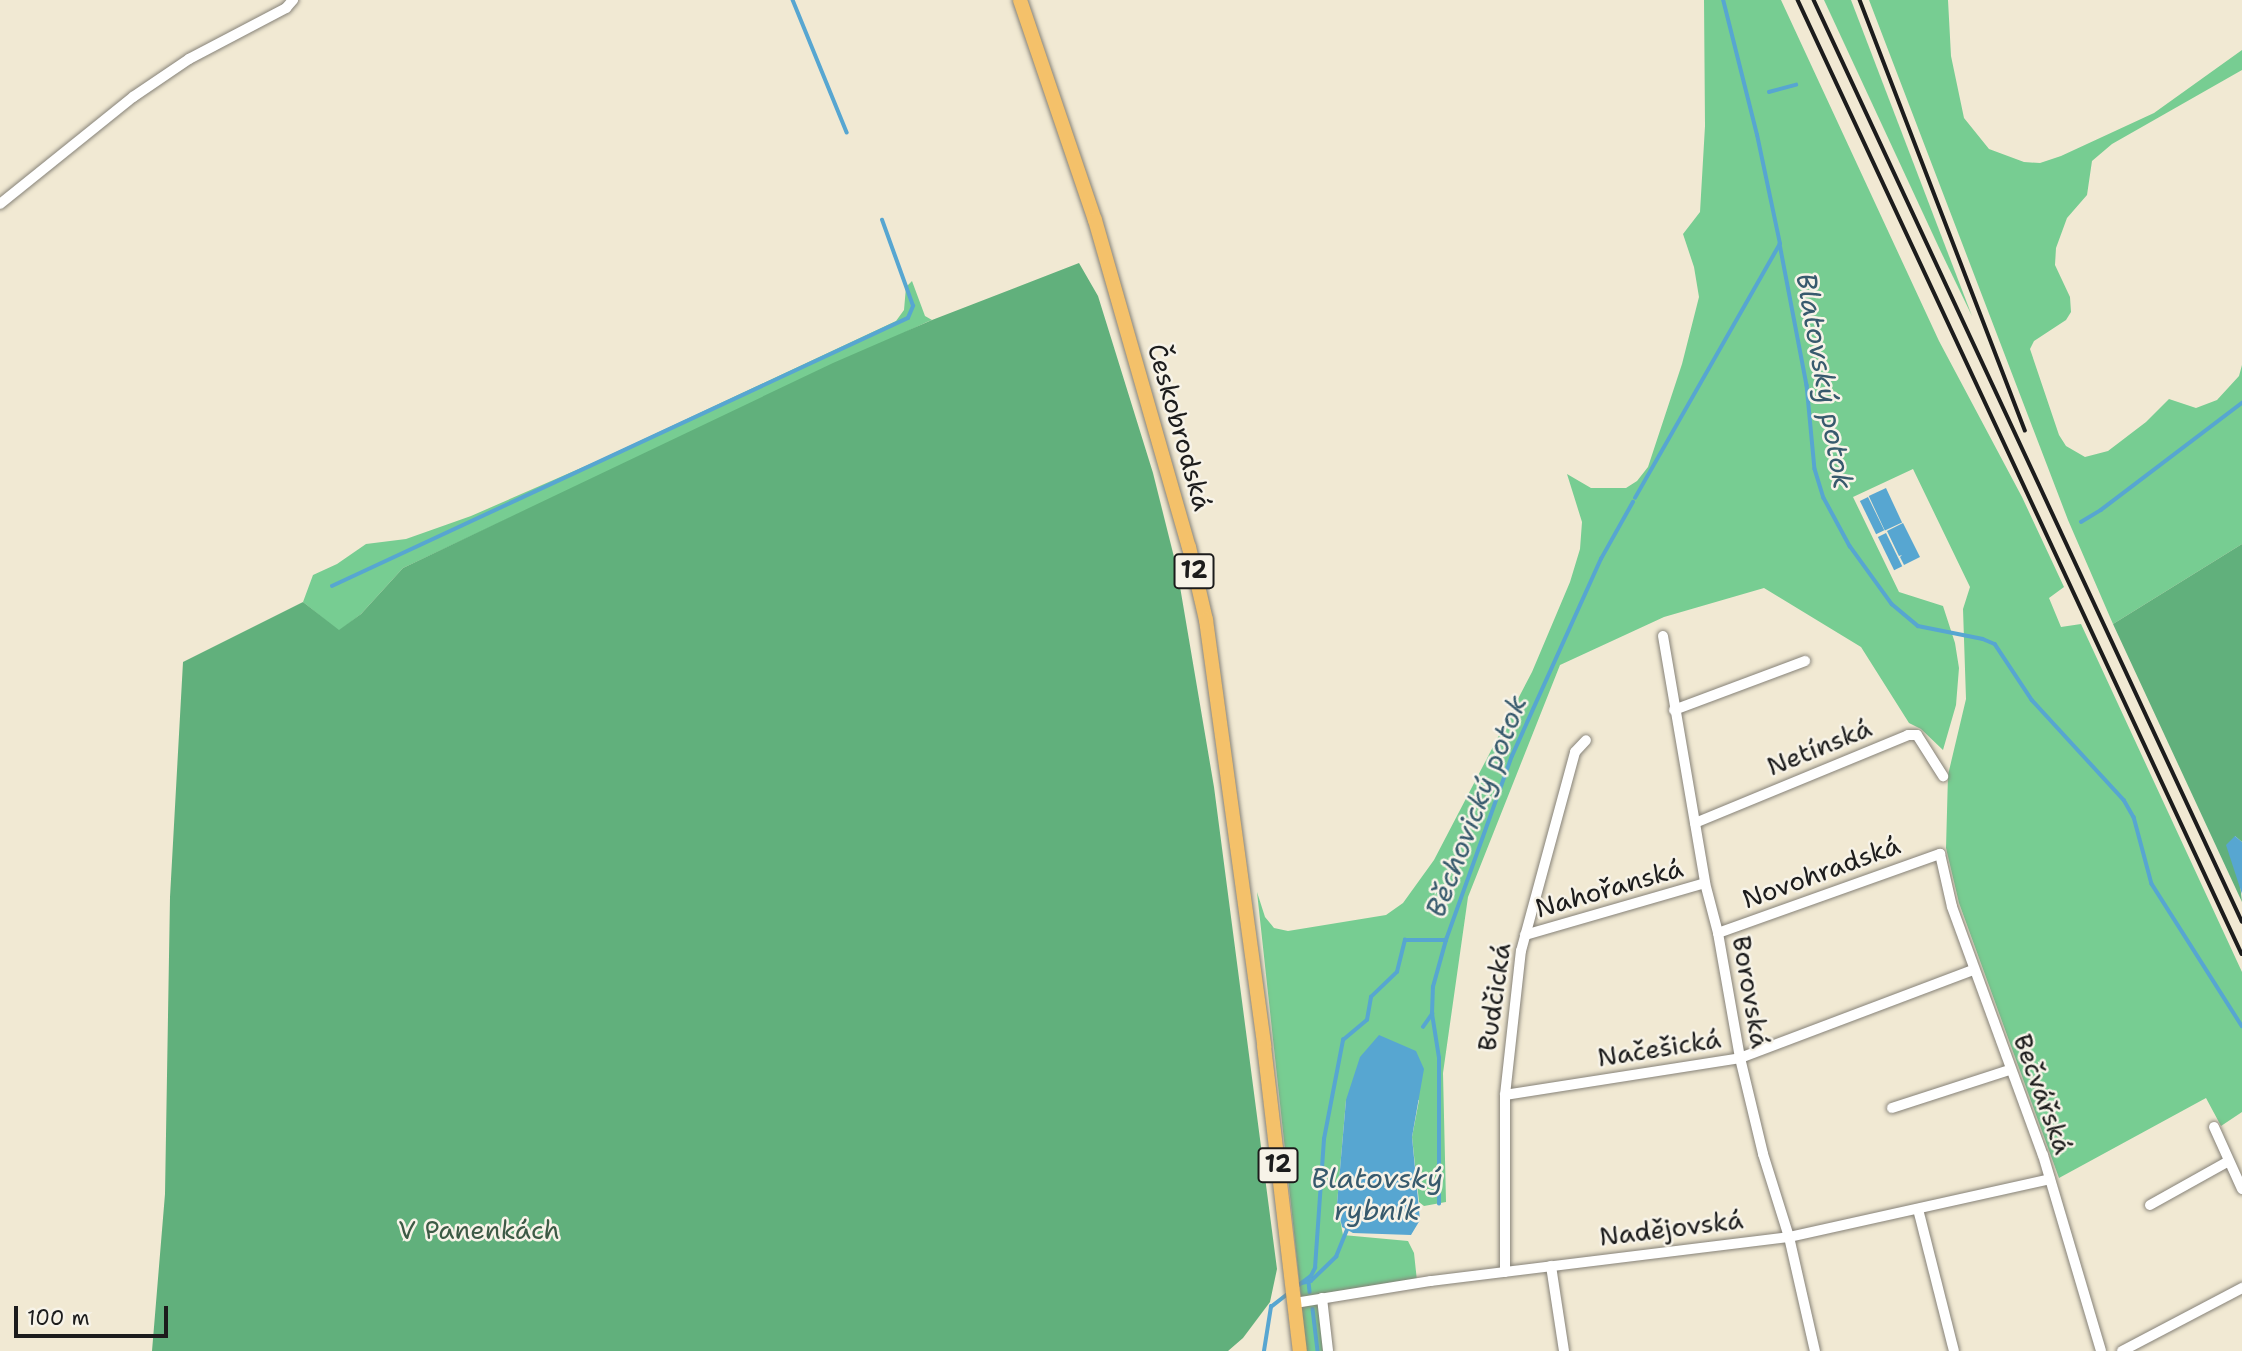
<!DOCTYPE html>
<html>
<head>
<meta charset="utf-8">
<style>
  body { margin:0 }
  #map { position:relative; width:2242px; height:1351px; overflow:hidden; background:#f1e9d3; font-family:"Shantell Sans",sans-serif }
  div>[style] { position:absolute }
  .green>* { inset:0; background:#77cd92; transform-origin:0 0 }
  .forest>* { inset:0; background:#61b07c }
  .water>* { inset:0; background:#57a6d1; transform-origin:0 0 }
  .stream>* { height:3.5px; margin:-1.75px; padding:0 1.75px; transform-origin:1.75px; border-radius:1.75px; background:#57a6d1 }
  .roads { filter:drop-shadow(0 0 2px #868278) drop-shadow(0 0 2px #868278) }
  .minor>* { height:10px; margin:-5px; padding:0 5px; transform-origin:5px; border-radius:5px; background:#fff }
  .major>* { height:14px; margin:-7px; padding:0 7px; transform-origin:7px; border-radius:7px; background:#f4c16a }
  .rail>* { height:3.5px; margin:-1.75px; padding:0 1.75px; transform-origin:1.75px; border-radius:1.75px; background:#1c1c1c }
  span { translate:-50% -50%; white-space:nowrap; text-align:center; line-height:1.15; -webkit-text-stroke:5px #f7f3e8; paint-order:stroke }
  .shield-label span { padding:2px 5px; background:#f7f3e8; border:2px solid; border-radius:5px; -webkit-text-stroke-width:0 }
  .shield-label { font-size:24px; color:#1c1c1c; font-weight:700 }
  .street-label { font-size:26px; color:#1c1c1c }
  .park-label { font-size:26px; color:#3c5a45 }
  .water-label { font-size:28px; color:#375a6d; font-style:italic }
  .scale { position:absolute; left:14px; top:1306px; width:154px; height:32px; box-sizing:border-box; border:4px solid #1c1c1c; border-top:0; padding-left:9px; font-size:21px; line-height:24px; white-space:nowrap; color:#1c1c1c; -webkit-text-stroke:5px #f7f3e8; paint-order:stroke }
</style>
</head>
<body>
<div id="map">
  <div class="green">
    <i style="clip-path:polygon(1704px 0,1781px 0,1939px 341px,2022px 497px,2064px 587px,2049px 598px,2061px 627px,2081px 624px,2242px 972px,2242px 1112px,2221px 1126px,2206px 1098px,2059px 1178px,1959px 903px,1946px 848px,1948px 775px,1966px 699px,1963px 609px,1970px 587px,1913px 469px,1853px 497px,1899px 592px,1943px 606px,1955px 643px,1959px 668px,1956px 705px,1943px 750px,1921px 729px,1909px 723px,1861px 647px,1764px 588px,1664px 617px,1560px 665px,1468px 897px,1443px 1073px,1446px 1202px,1424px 1206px,1419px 1202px,1412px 1137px,1419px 1100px,1346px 1100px,1337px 1204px,1343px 1235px,1408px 1241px,1414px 1253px,1417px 1281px,1301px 1297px,1257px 892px,1265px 917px,1274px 928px,1288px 931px,1386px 915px,1403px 903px,1434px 860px,1532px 672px,1570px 582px,1580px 549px,1582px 522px,1567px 474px,1591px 488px,1626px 488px,1637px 481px,1648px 467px,1682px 364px,1699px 297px,1694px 267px,1683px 234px,1700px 212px,1705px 126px)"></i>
    <i style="clip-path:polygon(1824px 0,1851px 0,1972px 316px,1941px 252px)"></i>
    <i style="clip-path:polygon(1869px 0,1948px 0,1951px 56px,1964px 118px,1989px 149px,2024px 162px,2040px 163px,2061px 156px,2154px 113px,2242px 50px,2242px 70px,2112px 144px,2092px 161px,2087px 195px,2067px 218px,2056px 248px,2055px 265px,2070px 297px,2071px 312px,2066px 320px,2034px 341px,2030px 349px,2059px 435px,2066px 446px,2085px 457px,2108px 451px,2146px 422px,2169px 399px,2196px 408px,2217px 400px,2239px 376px,2242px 365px,2242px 544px,2113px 624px,2068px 520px)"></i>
    <i style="clip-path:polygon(912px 281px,925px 316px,932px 320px,927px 322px,403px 568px,361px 614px,339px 631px,303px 602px,313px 575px,337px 564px,366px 544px,406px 539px,471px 516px,597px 461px,896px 321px,904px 310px,906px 287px)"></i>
    <i style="left:1322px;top:1298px;width:53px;height:28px;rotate:84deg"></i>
  </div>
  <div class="forest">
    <i style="clip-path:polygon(1079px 263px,1098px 296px,1153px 473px,1177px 569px,1214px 787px,1277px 1269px,1270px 1302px,1243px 1338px,1228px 1351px,152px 1351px,165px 1194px,170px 897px,183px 662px,303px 602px,339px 630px,361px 614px,403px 568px,833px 363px,932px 320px)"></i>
    <i style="clip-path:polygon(2242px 544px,2242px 842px,2235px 836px,2242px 902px,2113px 624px)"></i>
  </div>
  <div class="water">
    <i style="left:1886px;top:488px;width:38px;height:19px;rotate:65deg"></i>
    <i style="left:1868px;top:497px;width:37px;height:9px;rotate:64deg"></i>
    <i style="clip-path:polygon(1903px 523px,1920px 557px,1904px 565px,1900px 557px,1902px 555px,1899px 556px,1887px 531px)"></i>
    <i style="left:1886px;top:533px;width:37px;height:9px;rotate:64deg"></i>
    <i style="clip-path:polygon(2235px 836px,2242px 842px,2242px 894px,2226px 845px)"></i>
    <i style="clip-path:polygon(1379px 1035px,1416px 1051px,1424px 1069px,1412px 1137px,1420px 1220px,1411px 1235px,1353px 1233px,1342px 1227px,1337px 1204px,1346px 1100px,1360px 1057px)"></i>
  </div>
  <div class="stream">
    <i style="left:793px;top:0;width:143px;rotate:67.8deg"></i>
    <i style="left:1769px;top:92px;width:28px;rotate:-15deg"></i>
    <i style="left:1780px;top:244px;width:144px;rotate:79.2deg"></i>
    <i style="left:1807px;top:385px;width:84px;rotate:84.6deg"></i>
    <i style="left:1815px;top:469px;width:30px;rotate:73deg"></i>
    <i style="left:1824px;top:498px;width:55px;rotate:61.6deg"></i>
    <i style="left:1850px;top:546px;width:72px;rotate:54.1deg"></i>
    <i style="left:1892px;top:604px;width:34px;rotate:40deg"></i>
    <i style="left:1918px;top:626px;width:66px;rotate:11.3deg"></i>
    <i style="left:1983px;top:639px;width:13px;rotate:23deg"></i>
    <i style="left:1995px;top:644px;width:67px;rotate:56.5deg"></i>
    <i style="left:2032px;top:700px;width:136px;rotate:47.4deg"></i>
    <i style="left:2124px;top:800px;width:20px;rotate:60deg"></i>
    <i style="left:2134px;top:817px;width:69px;rotate:75deg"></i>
    <i style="left:2152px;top:884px;width:168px;rotate:57.6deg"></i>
    <i style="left:1635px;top:498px;width:292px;rotate:-60.3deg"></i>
    <i style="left:1780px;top:244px;width:111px;rotate:-101.9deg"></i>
    <i style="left:1757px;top:135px;width:139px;rotate:-104.1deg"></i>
    <i style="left:2081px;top:522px;width:23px;rotate:-31deg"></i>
    <i style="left:2101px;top:510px;width:177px;rotate:-37.2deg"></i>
    <i style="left:332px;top:586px;width:635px;rotate:-24.95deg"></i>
    <i style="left:908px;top:318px;width:13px;rotate:-67deg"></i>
    <i style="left:913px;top:306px;width:91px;rotate:-109.8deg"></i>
    <i style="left:1423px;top:1027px;width:16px;rotate:-55deg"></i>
    <i style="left:1439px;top:1204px;width:146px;rotate:-90deg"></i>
    <i style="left:1439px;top:1058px;width:45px;rotate:-99deg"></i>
    <i style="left:1432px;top:1014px;width:27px;rotate:-88deg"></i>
    <i style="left:1433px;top:987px;width:49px;rotate:-74.5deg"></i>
    <i style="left:1309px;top:1282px;width:10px;rotate:84deg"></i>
    <i style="left:1302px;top:1283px;width:9px;rotate:-13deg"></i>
    <i style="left:1311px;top:1281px;width:35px;rotate:-44deg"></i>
    <i style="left:1336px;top:1257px;width:29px;rotate:-68deg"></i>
    <i style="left:1295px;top:1288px;width:20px;rotate:-37deg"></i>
    <i style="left:1311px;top:1276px;width:9px;rotate:-63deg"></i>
    <i style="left:1315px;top:1268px;width:129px;rotate:-86deg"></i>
    <i style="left:1324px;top:1139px;width:101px;rotate:-79.1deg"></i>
    <i style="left:1343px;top:1040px;width:31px;rotate:-40deg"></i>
    <i style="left:1367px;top:1020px;width:23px;rotate:-80deg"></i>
    <i style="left:1371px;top:997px;width:36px;rotate:-44deg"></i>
    <i style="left:1397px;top:972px;width:33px;rotate:-76deg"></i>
    <i style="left:1405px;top:940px;width:41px"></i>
    <i style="left:1446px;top:940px;width:195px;rotate:-70.3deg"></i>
    <i style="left:1512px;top:756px;width:216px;rotate:-65.7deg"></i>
    <i style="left:1601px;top:559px;width:65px;rotate:-60.7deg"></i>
    <i style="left:1313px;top:1309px;width:42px;rotate:83.2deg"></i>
    <i style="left:1264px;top:1351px;width:45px;rotate:-81deg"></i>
    <i style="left:1271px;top:1307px;width:23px;rotate:-38deg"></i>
  </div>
  <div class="roads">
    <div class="minor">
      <i style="left:0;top:204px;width:171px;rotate:-38.8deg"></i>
      <i style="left:133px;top:97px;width:68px;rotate:-34.2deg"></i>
      <i style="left:189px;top:59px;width:110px;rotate:-27.7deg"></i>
      <i style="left:286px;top:8px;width:11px;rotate:-49deg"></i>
      <i style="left:1663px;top:636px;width:251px;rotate:80.3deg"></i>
      <i style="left:1705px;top:883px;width:52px;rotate:75.4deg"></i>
      <i style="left:1718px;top:933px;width:127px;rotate:80deg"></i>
      <i style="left:1740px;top:1058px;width:99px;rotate:76.5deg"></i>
      <i style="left:1763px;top:1154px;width:87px;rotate:72.6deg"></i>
      <i style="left:1789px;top:1237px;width:117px;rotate:77.2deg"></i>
      <i style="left:1674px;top:710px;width:140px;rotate:-20.5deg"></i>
      <i style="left:1695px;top:823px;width:230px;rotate:-22.4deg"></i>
      <i style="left:1908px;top:735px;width:9px"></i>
      <i style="left:1917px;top:735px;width:49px;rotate:57.6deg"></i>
      <i style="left:1718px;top:933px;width:236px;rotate:-19.6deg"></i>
      <i style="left:1940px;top:854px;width:54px;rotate:77.2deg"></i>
      <i style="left:1952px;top:907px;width:264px;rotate:69.9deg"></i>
      <i style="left:2043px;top:1155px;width:204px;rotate:73.5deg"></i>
      <i style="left:1525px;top:935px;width:187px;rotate:-16.1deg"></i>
      <i style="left:1505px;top:1095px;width:238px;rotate:-8.9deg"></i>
      <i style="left:1740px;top:1058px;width:249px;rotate:-20.7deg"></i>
      <i style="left:1892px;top:1108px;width:124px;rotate:-17.9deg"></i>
      <i style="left:2214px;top:1127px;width:68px;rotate:65.7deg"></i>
      <i style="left:2150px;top:1205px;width:90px;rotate:-29.1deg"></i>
      <i style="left:1918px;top:1209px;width:146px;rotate:75.8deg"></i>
      <i style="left:1551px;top:1266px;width:86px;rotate:81.3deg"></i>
      <i style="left:1505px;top:1272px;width:177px;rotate:-90deg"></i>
      <i style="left:1505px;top:1095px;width:145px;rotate:-83.7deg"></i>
      <i style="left:1521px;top:951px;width:206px;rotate:-74.8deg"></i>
      <i style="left:1575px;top:752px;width:16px;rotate:-47deg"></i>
      <i style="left:1322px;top:1298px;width:53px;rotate:83.5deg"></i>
      <i style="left:1295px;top:1303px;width:138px;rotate:-9.2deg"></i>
      <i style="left:1431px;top:1281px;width:361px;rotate:-7deg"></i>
      <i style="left:1789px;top:1237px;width:267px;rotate:-12.5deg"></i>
      <i style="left:2122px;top:1351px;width:136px;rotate:-27.7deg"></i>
    </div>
    <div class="major">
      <i style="left:1020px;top:0;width:232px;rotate:71.2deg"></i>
      <i style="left:1095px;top:220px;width:340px;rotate:74deg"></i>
      <i style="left:1189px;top:547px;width:75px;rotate:76.9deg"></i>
      <i style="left:1206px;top:620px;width:430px;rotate:82.2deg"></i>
      <i style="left:1264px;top:1046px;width:307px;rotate:83.3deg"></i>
    </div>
  </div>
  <div class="rail">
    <i style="left:1798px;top:0;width:1052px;rotate:65.04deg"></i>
    <i style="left:1814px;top:0;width:1016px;rotate:65.08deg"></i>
    <i style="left:1860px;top:0;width:461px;rotate:69deg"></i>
  </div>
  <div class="shield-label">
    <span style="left:1194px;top:571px">12</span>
    <span style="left:1278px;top:1165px">12</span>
  </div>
  <div class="street-label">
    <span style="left:1180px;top:427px;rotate:74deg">Českobrodská</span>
    <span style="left:1819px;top:747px;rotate:-22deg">Netínská</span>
    <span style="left:1821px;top:872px;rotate:-20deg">Novohradská</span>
    <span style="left:1609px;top:888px;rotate:-16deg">Nahořanská</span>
    <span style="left:1751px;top:992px;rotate:80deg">Borovská</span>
    <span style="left:1494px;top:997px;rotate:-82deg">Budčická</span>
    <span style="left:1659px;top:1048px;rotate:-9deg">Načešická</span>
    <span style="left:2043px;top:1094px;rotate:70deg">Bečvářská</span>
    <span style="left:1671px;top:1228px;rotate:-7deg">Nadějovská</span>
  </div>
  <div class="park-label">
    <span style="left:479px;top:1230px">V Panenkách</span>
  </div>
  <div class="water-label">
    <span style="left:1825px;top:381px;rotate:80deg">Blatovský potok</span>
    <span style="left:1476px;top:806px;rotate:-69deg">Běchovický potok</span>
    <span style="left:1377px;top:1194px">Blatovský<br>rybník</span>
  </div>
  <div class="scale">100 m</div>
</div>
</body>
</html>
